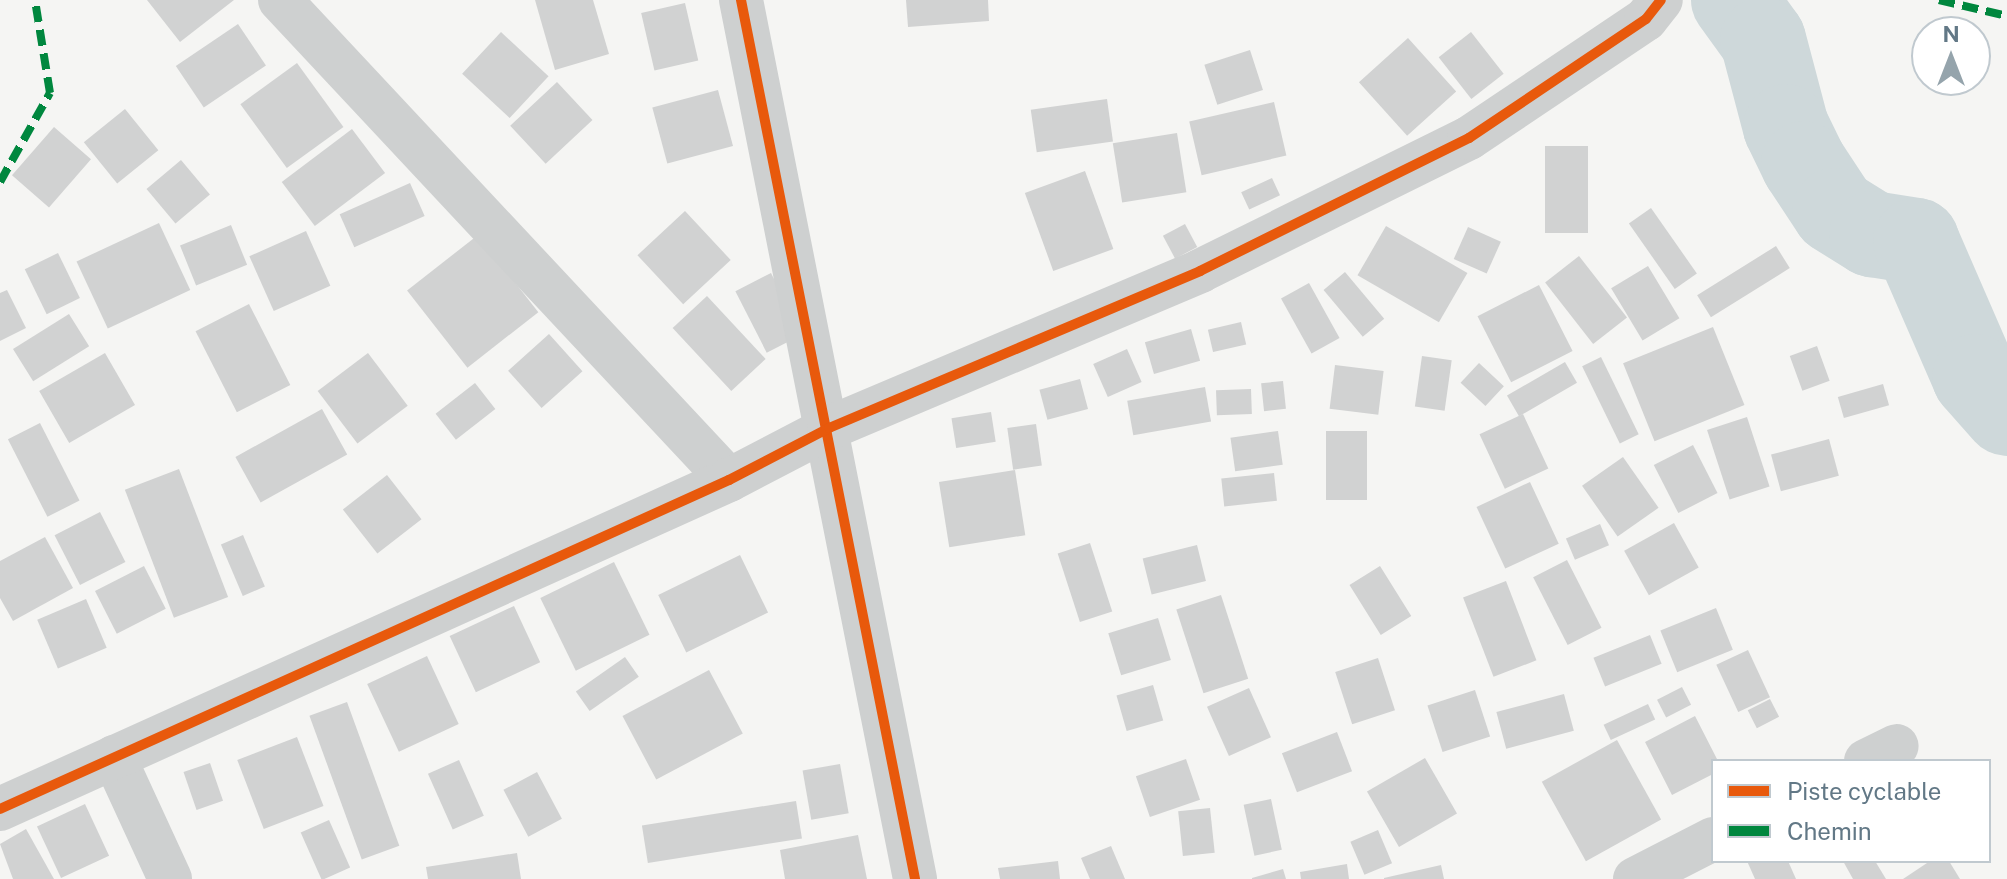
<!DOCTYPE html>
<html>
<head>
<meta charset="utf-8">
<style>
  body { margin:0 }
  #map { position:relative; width:2007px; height:879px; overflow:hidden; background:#f5f5f3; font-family:"Public Sans",sans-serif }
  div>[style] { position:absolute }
  .river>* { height:86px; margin:-43px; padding:0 43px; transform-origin:43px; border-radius:43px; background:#ced8da }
  .building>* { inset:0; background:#d1d2d2; transform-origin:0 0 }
  .minor>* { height:44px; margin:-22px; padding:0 22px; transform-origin:22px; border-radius:22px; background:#ced0d0 }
  .quiet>* { height:8px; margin-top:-4px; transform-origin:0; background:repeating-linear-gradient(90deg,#00873e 0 16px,transparent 0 24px) }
  .cycleway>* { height:10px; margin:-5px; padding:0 5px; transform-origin:5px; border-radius:5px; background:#e8590c }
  span { translate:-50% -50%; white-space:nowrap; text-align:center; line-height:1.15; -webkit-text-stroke:8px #fff; paint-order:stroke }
  .legend { position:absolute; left:1711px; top:759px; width:280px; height:104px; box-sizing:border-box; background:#fff; border:2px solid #c0c9cf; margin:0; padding:10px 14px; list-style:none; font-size:24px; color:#627886 }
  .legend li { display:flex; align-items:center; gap:16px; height:40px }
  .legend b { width:40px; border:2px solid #c0c9cf }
  .north { position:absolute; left:1911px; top:16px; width:80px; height:80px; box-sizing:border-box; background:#fff; border:2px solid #c0c9cf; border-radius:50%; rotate:0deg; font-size:22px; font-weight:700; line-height:32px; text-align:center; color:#627886 }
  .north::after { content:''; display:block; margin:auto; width:28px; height:36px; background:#95a4ac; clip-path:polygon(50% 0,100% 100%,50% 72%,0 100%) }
</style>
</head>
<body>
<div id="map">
  <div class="river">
    <i style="left:1734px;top:0;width:49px;rotate:54.1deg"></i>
    <i style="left:1763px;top:40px;width:90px;rotate:75.2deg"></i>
    <i style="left:1786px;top:127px;width:41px;rotate:64.1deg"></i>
    <i style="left:1804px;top:164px;width:56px;rotate:56.6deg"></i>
    <i style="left:1835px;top:211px;width:44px;rotate:31.9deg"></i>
    <i style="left:1872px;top:234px;width:45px;rotate:9deg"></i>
    <i style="left:1916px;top:241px;width:148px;rotate:66.5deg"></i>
    <i style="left:1975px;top:377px;width:48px;rotate:48.4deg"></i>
  </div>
  <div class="building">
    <i style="clip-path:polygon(147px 0,234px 0,180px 42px)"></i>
    <i style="clip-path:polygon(535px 0,593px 0,609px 54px,555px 70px)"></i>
    <i style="clip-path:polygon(906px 0,988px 0,989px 21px,908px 27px)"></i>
    <i style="left:685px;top:3px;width:59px;height:45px;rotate:77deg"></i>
    <i style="left:238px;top:24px;width:50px;height:75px;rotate:56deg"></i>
    <i style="left:501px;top:32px;width:65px;height:57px;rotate:43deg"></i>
    <i style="left:1471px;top:32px;width:53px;height:41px;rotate:52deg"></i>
    <i style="left:1408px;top:38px;width:72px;height:66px;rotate:48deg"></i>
    <i style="left:1250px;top:50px;width:42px;height:48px;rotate:72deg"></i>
    <i style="left:297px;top:63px;width:79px;height:70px;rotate:54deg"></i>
    <i style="left:557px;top:82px;width:52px;height:64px;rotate:47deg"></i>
    <i style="left:718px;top:90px;width:58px;height:68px;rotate:75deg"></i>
    <i style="left:1107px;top:99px;width:43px;height:77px;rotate:82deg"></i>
    <i style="left:1274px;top:102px;width:55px;height:87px;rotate:77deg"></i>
    <i style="left:125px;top:109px;width:53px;height:53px;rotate:51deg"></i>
    <i style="left:54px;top:127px;width:49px;height:64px;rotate:41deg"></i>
    <i style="left:352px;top:129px;width:55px;height:88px;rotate:53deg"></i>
    <i style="left:1177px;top:133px;width:60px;height:65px;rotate:81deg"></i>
    <i style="left:1545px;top:146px;width:43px;height:87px"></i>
    <i style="left:181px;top:160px;width:45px;height:45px;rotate:50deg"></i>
    <i style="left:1085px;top:171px;width:83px;height:64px;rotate:70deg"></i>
    <i style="left:1272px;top:178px;width:19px;height:34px;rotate:65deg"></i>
    <i style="left:410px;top:183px;width:36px;height:77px;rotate:66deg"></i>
    <i style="left:1651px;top:208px;width:80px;height:27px;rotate:55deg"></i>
    <i style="left:685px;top:211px;width:67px;height:65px;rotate:47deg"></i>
    <i style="left:159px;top:223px;width:74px;height:91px;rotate:65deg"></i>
    <i style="left:1185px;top:224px;width:26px;height:25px;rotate:62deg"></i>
    <i style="left:231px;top:225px;width:43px;height:55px;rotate:68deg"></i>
    <i style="left:1386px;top:226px;width:94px;height:57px;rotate:30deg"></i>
    <i style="left:1468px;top:227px;width:36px;height:35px;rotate:24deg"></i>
    <i style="left:306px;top:231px;width:60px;height:62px;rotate:66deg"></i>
    <i style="left:478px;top:235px;width:98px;height:90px;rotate:52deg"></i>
    <i style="left:1776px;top:246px;width:26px;height:93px;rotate:58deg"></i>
    <i style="left:58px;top:253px;width:50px;height:37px;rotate:64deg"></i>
    <i style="left:1579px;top:256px;width:78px;height:43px;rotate:52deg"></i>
    <i style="left:1648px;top:266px;width:61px;height:43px;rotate:59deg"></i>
    <i style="left:1345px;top:272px;width:61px;height:28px;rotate:50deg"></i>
    <i style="left:771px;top:273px;width:69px;height:40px;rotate:63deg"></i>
    <i style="left:1309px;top:283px;width:63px;height:32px;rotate:61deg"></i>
    <i style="left:1539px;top:285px;width:74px;height:69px;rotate:63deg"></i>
    <i style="clip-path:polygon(7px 290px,26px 328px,0 341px,0 293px)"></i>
    <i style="left:707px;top:296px;width:86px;height:47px;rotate:47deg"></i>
    <i style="left:249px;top:304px;width:91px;height:60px;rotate:63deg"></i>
    <i style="left:69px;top:314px;width:38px;height:66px;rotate:58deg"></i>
    <i style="left:1241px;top:322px;width:23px;height:34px;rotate:77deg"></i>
    <i style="left:1713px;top:327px;width:84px;height:97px;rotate:68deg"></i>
    <i style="left:1191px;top:329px;width:33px;height:48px;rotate:74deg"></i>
    <i style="left:549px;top:334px;width:50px;height:55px;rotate:48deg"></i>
    <i style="left:1817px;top:346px;width:37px;height:29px;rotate:70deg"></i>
    <i style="left:1127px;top:349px;width:36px;height:37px;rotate:66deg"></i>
    <i style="left:105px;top:353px;width:60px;height:76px;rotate:60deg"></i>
    <i style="left:368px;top:353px;width:66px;height:63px;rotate:53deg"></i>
    <i style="left:1422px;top:356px;width:30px;height:51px;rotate:8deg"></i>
    <i style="left:1601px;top:357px;width:86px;height:21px;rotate:64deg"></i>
    <i style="left:1565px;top:362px;width:24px;height:67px;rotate:60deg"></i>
    <i style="left:1479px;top:363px;width:34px;height:27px;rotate:43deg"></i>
    <i style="left:1335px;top:365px;width:49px;height:44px;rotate:7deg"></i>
    <i style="left:1080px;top:379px;width:31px;height:42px;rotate:75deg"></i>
    <i style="left:1283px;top:381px;width:28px;height:22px;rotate:84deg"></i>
    <i style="left:475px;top:383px;width:33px;height:50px;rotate:52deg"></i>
    <i style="left:1883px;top:384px;width:22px;height:47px;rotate:74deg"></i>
    <i style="left:1205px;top:387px;width:35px;height:79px;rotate:80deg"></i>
    <i style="left:1251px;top:389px;width:25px;height:35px;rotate:88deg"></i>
    <i style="left:322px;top:409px;width:52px;height:99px;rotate:61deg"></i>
    <i style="left:991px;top:412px;width:30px;height:40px;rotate:81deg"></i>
    <i style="left:1523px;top:414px;width:60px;height:48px;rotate:65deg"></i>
    <i style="left:1747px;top:417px;width:73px;height:42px;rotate:72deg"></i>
    <i style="left:40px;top:423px;width:87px;height:36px;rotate:63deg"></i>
    <i style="left:1036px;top:424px;width:42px;height:29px;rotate:82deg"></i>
    <i style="left:1278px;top:431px;width:34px;height:48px;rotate:82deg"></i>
    <i style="left:1326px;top:431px;width:41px;height:69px"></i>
    <i style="left:1829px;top:439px;width:38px;height:60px;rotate:75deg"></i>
    <i style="left:1693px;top:445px;width:54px;height:44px;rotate:63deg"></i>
    <i style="left:1623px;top:457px;width:62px;height:50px;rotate:55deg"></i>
    <i style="left:179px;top:469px;width:137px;height:58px;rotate:69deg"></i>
    <i style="left:1015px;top:470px;width:66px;height:77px;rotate:81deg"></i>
    <i style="left:1274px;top:473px;width:28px;height:53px;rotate:84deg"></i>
    <i style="left:387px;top:475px;width:56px;height:56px;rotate:52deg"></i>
    <i style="left:1530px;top:482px;width:68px;height:59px;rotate:65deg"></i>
    <i style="left:100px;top:512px;width:56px;height:51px;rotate:63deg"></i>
    <i style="left:1674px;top:523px;width:51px;height:57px;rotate:61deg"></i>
    <i style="left:1600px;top:524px;width:23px;height:37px;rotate:67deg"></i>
    <i style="left:243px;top:535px;width:56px;height:24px;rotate:67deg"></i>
    <i style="clip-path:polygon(45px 537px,73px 588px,13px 621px,0 598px,0 561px)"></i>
    <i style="left:1090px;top:543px;width:72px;height:34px;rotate:72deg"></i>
    <i style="left:1197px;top:545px;width:37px;height:56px;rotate:76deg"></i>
    <i style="left:740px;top:555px;width:64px;height:91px;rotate:64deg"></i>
    <i style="left:1567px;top:560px;width:76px;height:38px;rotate:63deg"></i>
    <i style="left:614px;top:562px;width:81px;height:82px;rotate:64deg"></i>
    <i style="left:144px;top:566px;width:48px;height:55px;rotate:63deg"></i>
    <i style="left:1380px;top:566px;width:59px;height:36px;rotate:58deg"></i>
    <i style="left:1506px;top:581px;width:85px;height:46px;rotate:69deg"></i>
    <i style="left:1221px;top:595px;width:88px;height:47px;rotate:72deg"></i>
    <i style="left:86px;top:599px;width:53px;height:53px;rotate:67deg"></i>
    <i style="left:514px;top:606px;width:62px;height:71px;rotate:65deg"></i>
    <i style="left:1716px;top:608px;width:45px;height:60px;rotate:68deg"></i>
    <i style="left:1158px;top:618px;width:44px;height:52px;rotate:73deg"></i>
    <i style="left:1650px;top:635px;width:31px;height:61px;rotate:68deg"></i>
    <i style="left:1748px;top:650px;width:52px;height:35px;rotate:65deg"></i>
    <i style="left:427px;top:656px;width:75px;height:66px;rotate:65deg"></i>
    <i style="left:625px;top:657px;width:24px;height:60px;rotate:55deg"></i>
    <i style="left:1378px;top:658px;width:55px;height:45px;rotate:72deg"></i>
    <i style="left:709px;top:670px;width:72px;height:98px;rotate:62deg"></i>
    <i style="left:1153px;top:685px;width:37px;height:38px;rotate:74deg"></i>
    <i style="left:1682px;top:687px;width:20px;height:28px;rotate:63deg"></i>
    <i style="left:1249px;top:688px;width:54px;height:46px;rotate:66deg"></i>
    <i style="left:1475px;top:690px;width:49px;height:50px;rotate:72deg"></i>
    <i style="left:1564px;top:694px;width:38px;height:70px;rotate:75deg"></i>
    <i style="left:1770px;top:699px;width:20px;height:25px;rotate:63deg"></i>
    <i style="left:347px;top:702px;width:153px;height:40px;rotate:70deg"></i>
    <i style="left:1648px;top:704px;width:17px;height:49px;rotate:65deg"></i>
    <i style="clip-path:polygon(1695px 716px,1718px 761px,1713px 761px,1713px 774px,1672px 795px,1645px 742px)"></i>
    <i style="left:1337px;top:732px;width:42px;height:59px;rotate:69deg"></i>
    <i style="left:297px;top:737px;width:74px;height:64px;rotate:69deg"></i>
    <i style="left:1617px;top:740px;width:91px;height:86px;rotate:61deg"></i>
    <i style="left:1425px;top:758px;width:64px;height:67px;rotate:60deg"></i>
    <i style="left:1186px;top:759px;width:43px;height:53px;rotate:71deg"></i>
    <i style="left:459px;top:760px;width:61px;height:34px;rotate:66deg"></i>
    <i style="left:210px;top:763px;width:40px;height:28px;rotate:71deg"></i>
    <i style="left:840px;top:764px;width:50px;height:38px;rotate:80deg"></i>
    <i style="left:537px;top:772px;width:53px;height:38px;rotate:62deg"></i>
    <i style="left:1271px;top:799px;width:52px;height:28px;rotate:78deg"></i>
    <i style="left:796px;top:801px;width:38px;height:156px;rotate:81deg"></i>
    <i style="left:85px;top:804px;width:57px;height:53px;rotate:65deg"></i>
    <i style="left:1210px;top:808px;width:45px;height:32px;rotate:84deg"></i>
    <i style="left:329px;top:820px;width:52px;height:31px;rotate:66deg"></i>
    <i style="clip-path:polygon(26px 829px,54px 879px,13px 879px,0 844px)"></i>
    <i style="left:1378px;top:830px;width:36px;height:30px;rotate:67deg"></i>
    <i style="clip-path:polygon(858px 835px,867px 879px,785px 879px,780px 850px)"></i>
    <i style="clip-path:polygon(1111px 846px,1125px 879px,1090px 879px,1081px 858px)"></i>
    <i style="clip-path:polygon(517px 853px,521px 879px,428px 879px,426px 867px)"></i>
    <i style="clip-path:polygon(1058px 861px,1060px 879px,1000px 879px,998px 868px)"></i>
    <i style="clip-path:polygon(1747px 861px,1788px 861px,1796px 879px,1755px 879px)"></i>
    <i style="clip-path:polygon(1843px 861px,1875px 861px,1886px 879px,1853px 879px)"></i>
    <i style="clip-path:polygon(1930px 861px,1949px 861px,1960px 879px,1903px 879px)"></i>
    <i style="clip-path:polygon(1347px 864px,1349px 879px,1301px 879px,1300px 872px)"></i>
    <i style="clip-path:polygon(1441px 865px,1444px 879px,1384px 879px,1384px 878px)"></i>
    <i style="clip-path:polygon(1283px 869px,1286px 879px,1252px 879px,1252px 878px)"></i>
  </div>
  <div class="minor">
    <i style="left:280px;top:0;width:657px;rotate:46.91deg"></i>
    <i style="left:741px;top:0;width:896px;rotate:78.8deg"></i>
    <i style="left:114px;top:757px;width:134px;rotate:65.3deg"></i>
    <i style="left:1866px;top:761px;width:34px;rotate:-26deg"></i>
    <i style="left:0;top:809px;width:800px;rotate:-24.29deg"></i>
    <i style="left:729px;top:480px;width:113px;rotate:-27.5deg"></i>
    <i style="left:829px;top:428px;width:403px;rotate:-22.9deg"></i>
    <i style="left:1200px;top:271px;width:300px;rotate:-26.3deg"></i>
    <i style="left:1469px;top:138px;width:213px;rotate:-33.9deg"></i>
    <i style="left:1646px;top:19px;width:24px;rotate:-52deg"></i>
    <i style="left:1635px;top:879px;width:88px;rotate:-27.1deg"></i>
  </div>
  <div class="quiet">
    <i style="left:1939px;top:0;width:70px;rotate:13.2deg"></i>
    <i style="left:0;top:182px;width:102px;rotate:-60.7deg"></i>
    <i style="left:50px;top:93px;width:94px;rotate:-99.2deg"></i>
  </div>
  <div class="cycleway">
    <i style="left:741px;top:0;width:896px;rotate:78.8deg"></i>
    <i style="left:0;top:809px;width:800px;rotate:-24.29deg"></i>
    <i style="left:729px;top:480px;width:113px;rotate:-27.5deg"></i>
    <i style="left:829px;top:428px;width:403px;rotate:-22.9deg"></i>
    <i style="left:1200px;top:271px;width:300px;rotate:-26.3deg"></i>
    <i style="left:1469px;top:138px;width:213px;rotate:-33.9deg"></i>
    <i style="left:1646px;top:19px;width:24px;rotate:-52deg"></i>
  </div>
  <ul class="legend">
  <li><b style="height:10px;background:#e8590c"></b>Piste cyclable</li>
  <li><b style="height:10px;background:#00873e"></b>Chemin</li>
  </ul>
  <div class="north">N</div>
</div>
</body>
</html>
